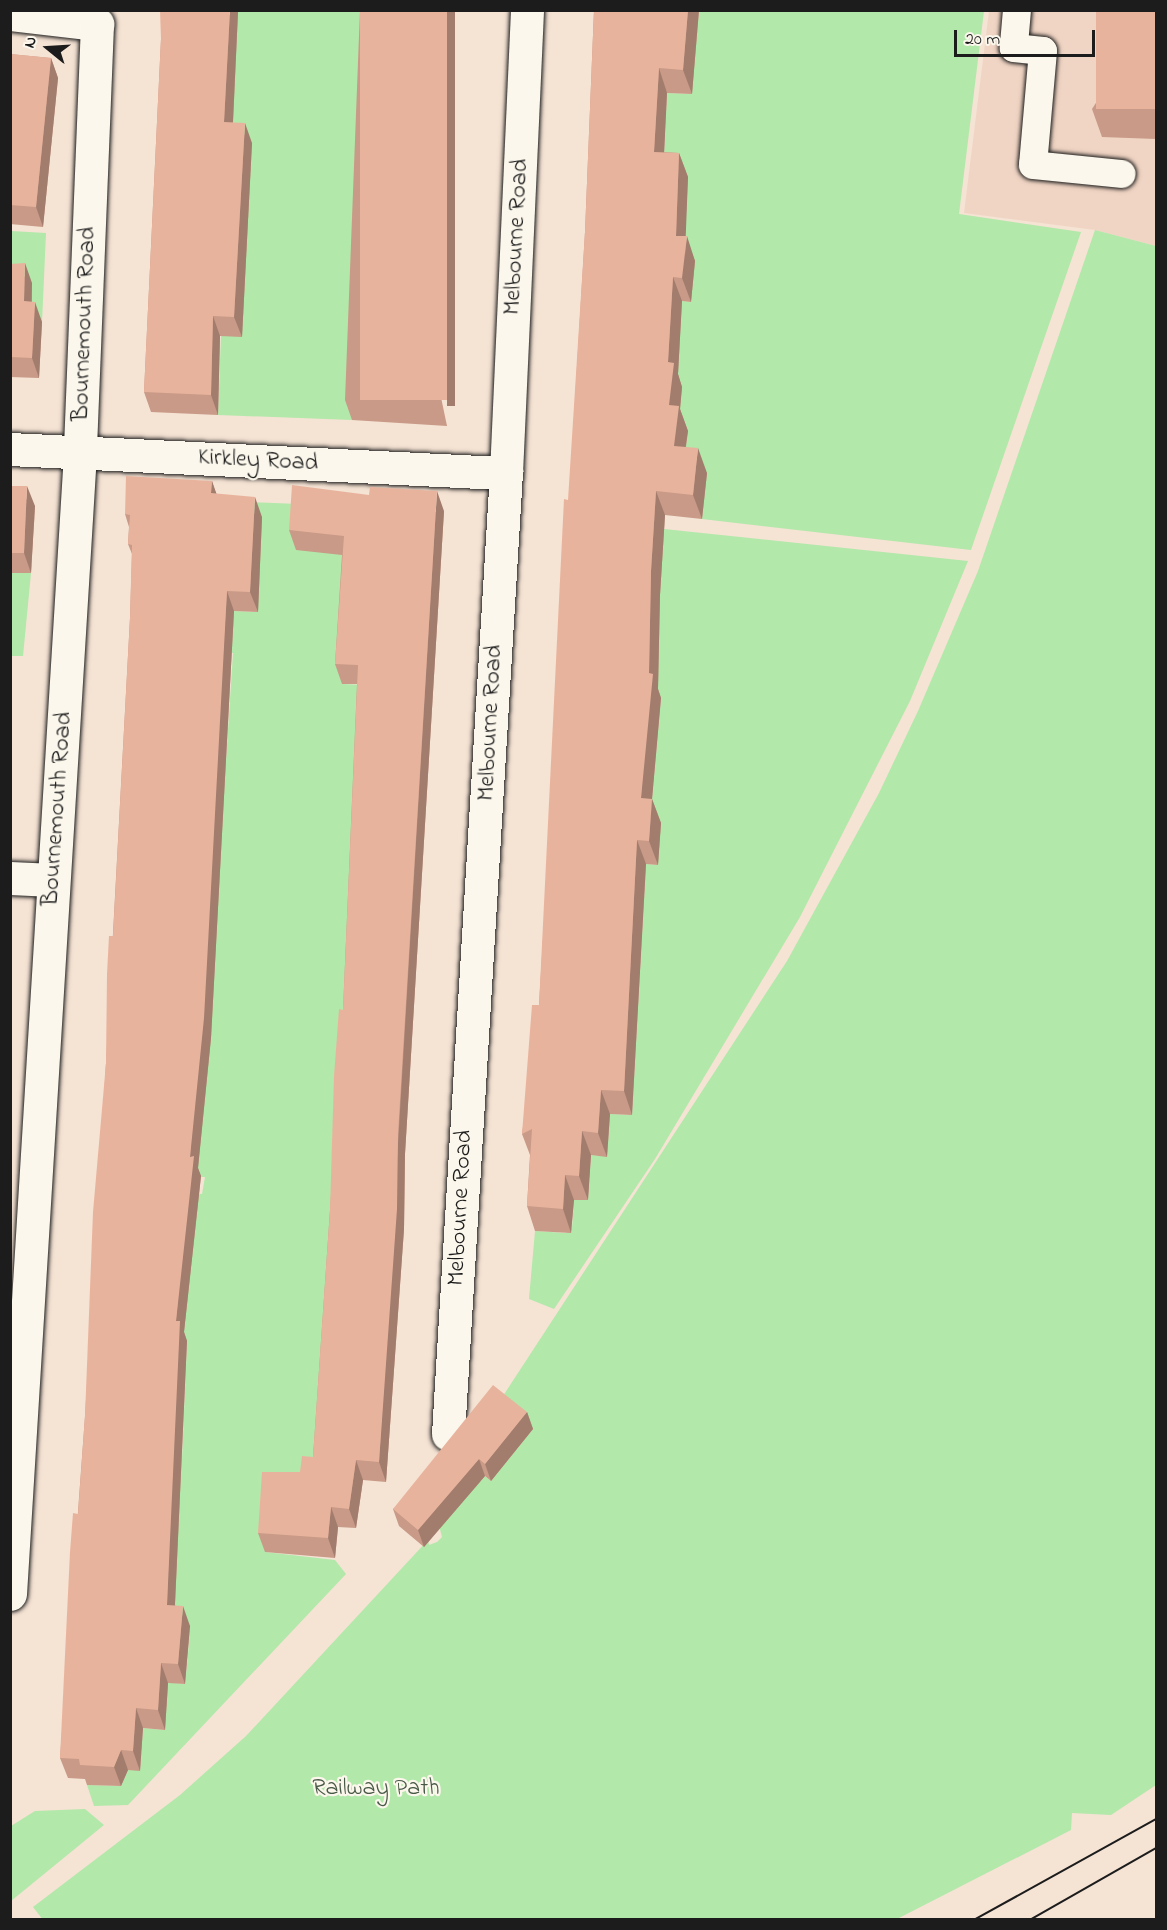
<!DOCTYPE html>
<html>
<head>
<meta charset="utf-8">
<style>
  body { margin:0 }
  #map { position:relative; width:1167px; height:1930px; overflow:hidden; background:#f5e3d4; font-family:"Indie Flower",sans-serif }
  div>[style] { position:absolute }
  .built>* { inset:0; background:#f1d5c4 }
  .green>* { inset:0; background:#b2e8aa }
  .roads { filter:drop-shadow(0 0 2px #1c1c1c) drop-shadow(0 0 2px #1c1c1c) }
  .service>* { height:28px; margin:-14px; padding:0 14px; transform-origin:14px; border-radius:14px; background:#fbf7ec }
  .minor>* { height:33px; margin:-16.5px; padding:0 16.5px; transform-origin:16.5px; border-radius:16.5px; background:#fbf7ec }
  .tram>* { height:1.5px; margin:-0.75px; padding:0 0.75px; transform-origin:0.75px; border-radius:0.75px; background:#1c1c1c }
  .wall>* { inset:0; background:#c89a87 }
  .shaded-wall>* { inset:0; background:#a27d6e; transform-origin:0 0 }
  .building>* { inset:0; background:#e8b39d; transform-origin:0 0 }
  span { translate:-50% -50%; white-space:nowrap; text-align:center; line-height:1.15; -webkit-text-stroke:4.5px #fbf7ec; paint-order:stroke }
  .street-label { font-size:24px; color:#1c1c1c }
  .park-label { font-size:24px; color:#495947 }
  .frame { position:absolute; inset:0; border:12px solid #1c1c1c; pointer-events:none }
  .north { position:absolute; left:18px; top:18px; width:60px; height:60px; -webkit-text-stroke:4px #fbf7ec; paint-order:stroke; rotate:288deg; font-size:16px; font-weight:700; line-height:24px; text-align:center; color:#1c1c1c }
  .north::after { content:''; display:block; margin:auto; width:21px; height:27px; background:#1c1c1c; clip-path:polygon(50% 0,100% 100%,50% 72%,0 100%) }
  .scale { position:absolute; left:954px; top:30px; width:141px; height:27px; box-sizing:border-box; border:3px solid #1c1c1c; border-top:0; padding-left:8px; font-size:18px; line-height:21px; white-space:nowrap; color:#1c1c1c; -webkit-text-stroke:4px #fbf7ec; paint-order:stroke }
</style>
</head>
<body>
<div id="map">
  <div class="built">
    <i style="clip-path:polygon(989px 11px,1156px 11px,1156px 246px,1095px 230px,964px 213px)"></i>
  </div>
  <div class="green">
    <i style="clip-path:polygon(239px 10px,368px 11px,352px 420px,218px 415px,233px 15px)"></i>
    <i style="clip-path:polygon(699px 11px,984px 11px,959px 214px,1081px 232px,971px 550px,702px 519px,706px 473px,682px 471px,688px 431px,655px 343px,682px 301px,691px 302px,663px 176px,667px 93px,691px 94px)"></i>
    <i style="clip-path:polygon(1095px 230px,1156px 246px,1156px 1785px,1111px 1815px,1072px 1813px,1071px 1830px,897px 1919px,43px 1920px,33px 1907px,180px 1795px,246px 1736px,428px 1540px,429px 1545px,437px 1542px,442px 1537px,429px 1487px,481px 1481px,485px 1476px,491px 1481px,533px 1429px,499px 1402px,787px 961px,879px 793px,918px 711px,978px 571px)"></i>
    <i style="clip-path:polygon(11px 231px,46px 233px,42px 322px,31px 321px,11px 288px)"></i>
    <i style="clip-path:polygon(219px 501px,377px 507px,343px 684px,366px 685px,323px 1437px,265px 1552px,335px 1560px,346px 1574px,128px 1805px,94px 1806px,87px 1785px,121px 1786px,128px 1770px,140px 1770px,143px 1728px,165px 1730px,131px 1679px,185px 1684px,188px 1654px,190px 1626px,138px 1624px,161px 1457px,182px 1459px,187px 1342px,168px 1339px,176px 1192px,202px 1194px,205px 1177px,196px 1177px,213px 999px,217px 761px,226px 761px,233px 653px,204px 651px,233px 611px,257px 612px)"></i>
    <i style="clip-path:polygon(664px 529px,968px 561px,910px 701px,800px 917px,655px 1159px,554px 1309px,529px 1299px,535px 1231px,566px 1233px,572px 1228px,574px 1200px,588px 1200px,591px 1155px,607px 1156px,610px 1114px,632px 1115px,646px 864px,658px 865px,650px 822px,661px 698px,655px 697px,636px 612px)"></i>
    <i style="clip-path:polygon(11px 572px,31px 573px,23px 656px,11px 656px)"></i>
    <i style="clip-path:polygon(85px 1809px,104px 1825px,11px 1901px,11px 1826px,35px 1811px)"></i>
  </div>
  <div class="roads">
    <div class="service">
      <i style="left:1017px;top:10px;width:38px;rotate:95deg"></i>
      <i style="left:1014px;top:48px;width:29px;rotate:6deg"></i>
      <i style="left:1043px;top:51px;width:114px;rotate:95deg"></i>
      <i style="left:1033px;top:165px;width:89px;rotate:5.8deg"></i>
    </div>
    <div class="minor">
      <i style="left:10px;top:14px;width:88px;rotate:6.6deg"></i>
      <i style="left:97px;top:24px;width:429px;rotate:92.3deg"></i>
      <i style="left:80px;top:453px;width:1143px;rotate:93.51deg"></i>
      <i style="left:10px;top:449px;width:497px;rotate:2.8deg"></i>
      <i style="left:10px;top:878px;width:43px;rotate:2.7deg"></i>
      <i style="left:448px;top:1434px;width:963px;rotate:-86.55deg"></i>
      <i style="left:506px;top:473px;width:463px;rotate:-87.4deg"></i>
    </div>
  </div>
  <div class="tram">
    <i style="left:974px;top:1920px;width:208px;rotate:-29deg"></i>
    <i style="left:1030px;top:1920px;width:145px;rotate:-29.7deg"></i>
  </div>
  <div class="wall">
    <i style="clip-path:polygon(360px 10px,447px 426px,352px 420px,345px 400px)"></i>
    <i style="clip-path:polygon(594px 10px,699px 10px,692px 94px,667px 93px,664px 152px,679px 153px,688px 177px,685px 236px,695px 261px,691px 302px,682px 301px,678px 374px,682px 387px,680px 409px,688px 431px,686px 447px,707px 473px,702px 519px,665px 515px,660px 595px,658px 689px,661px 698px,652px 799px,661px 823px,658px 865px,646px 864px,632px 1115px,610px 1114px,607px 1157px,591px 1155px,588px 1200px,574px 1200px,571px 1233px,535px 1231px,527px 1206px,530px 1155px,522px 1134px,539px 1005px,585px 232px)"></i>
    <i style="clip-path:polygon(1156px 10px,1156px 139px,1102px 137px,1092px 109px)"></i>
    <i style="clip-path:polygon(238px 12px,233px 123px,252px 143px,242px 337px,220px 336px,218px 415px,151px 412px,144px 392px,161px 39px)"></i>
    <i style="clip-path:polygon(10px 54px,51px 58px,58px 78px,43px 227px,10px 224px)"></i>
    <i style="clip-path:polygon(10px 264px,32px 283px,32px 302px,42px 322px,39px 378px,10px 377px)"></i>
    <i style="clip-path:polygon(212px 481px,216px 494px,262px 517px,258px 612px,234px 611px,211px 1038px,198px 1168px,201px 1176px,184px 1332px,187px 1341px,175px 1605px,190px 1626px,185px 1684px,168px 1683px,165px 1730px,143px 1728px,140px 1771px,128px 1770px,121px 1786px,87px 1785px,85px 1779px,68px 1778px,60px 1758px,85px 1416px,106px 1063px,130px 618px,132px 554px,128px 544px,129px 527px,125px 514px)"></i>
    <i style="clip-path:polygon(10px 486px,35px 506px,31px 573px,10px 573px)"></i>
    <i style="clip-path:polygon(444px 511px,405px 1154px,404px 1229px,386px 1482px,363px 1480px,356px 1528px,338px 1527px,335px 1558px,265px 1552px,258px 1533px,300px 1472px,313px 1457px,330px 1210px,343px 1010px,357px 684px,342px 684px,335px 664px,342px 555px,296px 550px,289px 530px)"></i>
    <i style="clip-path:polygon(527px 1412px,533px 1429px,491px 1481px,485px 1476px,424px 1547px,399px 1526px,393px 1509px)"></i>
  </div>
  <div class="shaded-wall">
    <i style="clip-path:polygon(230px 10px,239px 10px,238px 12px,232px 142px,224px 122px)"></i>
    <i style="left:447px;top:10px;width:8px;height:396px"></i>
    <i style="clip-path:polygon(688px 10px,699px 10px,692px 94px,683px 70px)"></i>
    <i style="clip-path:polygon(51px 58px,58px 78px,43px 227px,36px 207px)"></i>
    <i style="clip-path:polygon(659px 68px,667px 93px,663px 176px,654px 152px)"></i>
    <i style="clip-path:polygon(245px 123px,252px 143px,242px 337px,234px 317px)"></i>
    <i style="clip-path:polygon(679px 153px,688px 177px,685px 255px,687px 236px,695px 261px,691px 302px,682px 278px,676px 236px)"></i>
    <i style="clip-path:polygon(25px 263px,32px 283px,31px 321px,24px 301px)"></i>
    <i style="clip-path:polygon(673px 277px,682px 301px,678px 374px,682px 387px,680px 409px,688px 431px,682px 471px,674px 446px,669px 405px,668px 362px)"></i>
    <i style="clip-path:polygon(35px 302px,42px 322px,39px 378px,32px 358px)"></i>
    <i style="clip-path:polygon(213px 316px,220px 336px,218px 415px,211px 395px)"></i>
    <i style="clip-path:polygon(698px 448px,707px 473px,702px 519px,693px 495px)"></i>
    <i style="clip-path:polygon(212px 481px,219px 501px,211px 493px)"></i>
    <i style="clip-path:polygon(27px 486px,35px 506px,31px 573px,24px 553px)"></i>
    <i style="clip-path:polygon(437px 491px,444px 511px,405px 1154px,404px 1229px,386px 1482px,379px 1462px)"></i>
    <i style="clip-path:polygon(656px 491px,665px 515px,660px 595px,658px 689px,661px 698px,650px 822px,641px 798px,649px 673px,651px 571px)"></i>
    <i style="clip-path:polygon(255px 497px,262px 517px,258px 612px,250px 592px)"></i>
    <i style="clip-path:polygon(227px 591px,234px 611px,211px 1038px,198px 1168px,201px 1176px,184px 1332px,187px 1341px,174px 1625px,167px 1605px,176px 1321px,190px 1157px)"></i>
    <i style="clip-path:polygon(652px 799px,661px 823px,658px 865px,649px 841px)"></i>
    <i style="clip-path:polygon(637px 840px,646px 864px,632px 1115px,624px 1091px)"></i>
    <i style="clip-path:polygon(601px 1090px,610px 1114px,607px 1157px,598px 1133px)"></i>
    <i style="clip-path:polygon(582px 1131px,591px 1155px,588px 1200px,579px 1176px)"></i>
    <i style="clip-path:polygon(565px 1175px,574px 1200px,571px 1233px,563px 1209px)"></i>
    <i style="clip-path:polygon(527px 1412px,533px 1429px,491px 1481px,485px 1464px)"></i>
    <i style="clip-path:polygon(479px 1459px,485px 1476px,424px 1547px,418px 1530px)"></i>
    <i style="clip-path:polygon(356px 1460px,363px 1480px,356px 1528px,349px 1509px)"></i>
    <i style="clip-path:polygon(331px 1507px,338px 1527px,335px 1558px,328px 1538px)"></i>
    <i style="clip-path:polygon(183px 1606px,190px 1626px,185px 1684px,178px 1664px)"></i>
    <i style="clip-path:polygon(161px 1663px,168px 1683px,165px 1730px,158px 1710px)"></i>
    <i style="clip-path:polygon(136px 1708px,143px 1728px,140px 1771px,133px 1751px)"></i>
    <i style="clip-path:polygon(121px 1750px,128px 1770px,121px 1786px,114px 1767px)"></i>
  </div>
  <div class="building">
    <i style="clip-path:polygon(160px 10px,230px 10px,224px 122px,245px 123px,234px 317px,213px 316px,211px 395px,144px 392px,161px 39px)"></i>
    <i style="left:360px;top:10px;width:87px;height:390px"></i>
    <i style="clip-path:polygon(594px 10px,688px 10px,683px 70px,659px 68px,654px 152px,679px 153px,676px 236px,687px 236px,682px 278px,673px 277px,668px 362px,674px 363px,669px 405px,679px 406px,674px 446px,698px 448px,693px 495px,656px 491px,651px 571px,649px 673px,653px 674px,641px 798px,652px 799px,649px 841px,637px 840px,624px 1091px,601px 1090px,598px 1133px,582px 1131px,579px 1176px,565px 1175px,563px 1209px,527px 1206px,532px 1129px,522px 1134px,532px 1005px,539px 1005px,564px 499px,568px 500px,585px 232px)"></i>
    <i style="left:1096px;top:10px;width:60px;height:99px"></i>
    <i style="clip-path:polygon(10px 54px,51px 58px,36px 207px,10px 205px)"></i>
    <i style="clip-path:polygon(25px 263px,24px 301px,35px 302px,32px 358px,10px 357px,10px 264px)"></i>
    <i style="clip-path:polygon(126px 476px,212px 481px,211px 493px,255px 497px,250px 592px,227px 591px,204px 1018px,190px 1157px,194px 1156px,176px 1321px,180px 1321px,167px 1605px,183px 1606px,178px 1664px,161px 1663px,158px 1710px,136px 1708px,133px 1751px,121px 1750px,114px 1767px,80px 1765px,79px 1759px,60px 1758px,70px 1552px,73px 1513px,78px 1514px,85px 1416px,93px 1212px,106px 1063px,107px 974px,109px 936px,113px 936px,130px 618px,132px 545px,128px 544px,130px 515px,125px 514px)"></i>
    <i style="clip-path:polygon(292px 485px,369px 495px,370px 487px,437px 491px,398px 1134px,397px 1209px,379px 1462px,356px 1460px,349px 1509px,331px 1507px,328px 1538px,258px 1533px,262px 1472px,300px 1472px,302px 1456px,313px 1457px,330px 1210px,334px 1076px,339px 1009px,343px 1010px,358px 665px,335px 664px,344px 536px,289px 530px)"></i>
    <i style="clip-path:polygon(10px 486px,27px 486px,24px 553px,10px 553px)"></i>
    <i style="clip-path:polygon(493px 1385px,527px 1412px,485px 1464px,479px 1459px,418px 1530px,393px 1509px)"></i>
  </div>
  <div class="street-label">
    <span style="left:517px;top:237px;rotate:-87deg">Melbourne Road</span>
    <span style="left:85px;top:324px;rotate:-88deg">Bournemouth Road</span>
    <span style="left:258px;top:461px;rotate:3deg">Kirkley Road</span>
    <span style="left:491px;top:723px;rotate:-87deg">Melbourne Road</span>
    <span style="left:58px;top:809px;rotate:-86deg">Bournemouth Road</span>
    <span style="left:461px;top:1208px;rotate:-87deg">Melbourne Road</span>
  </div>
  <div class="park-label">
    <span style="left:376px;top:1789px">Railway Path</span>
  </div>
  <div class="frame"></div>
  <div class="north">N</div>
  <div class="scale">20 m</div>
</div>
</body>
</html>
